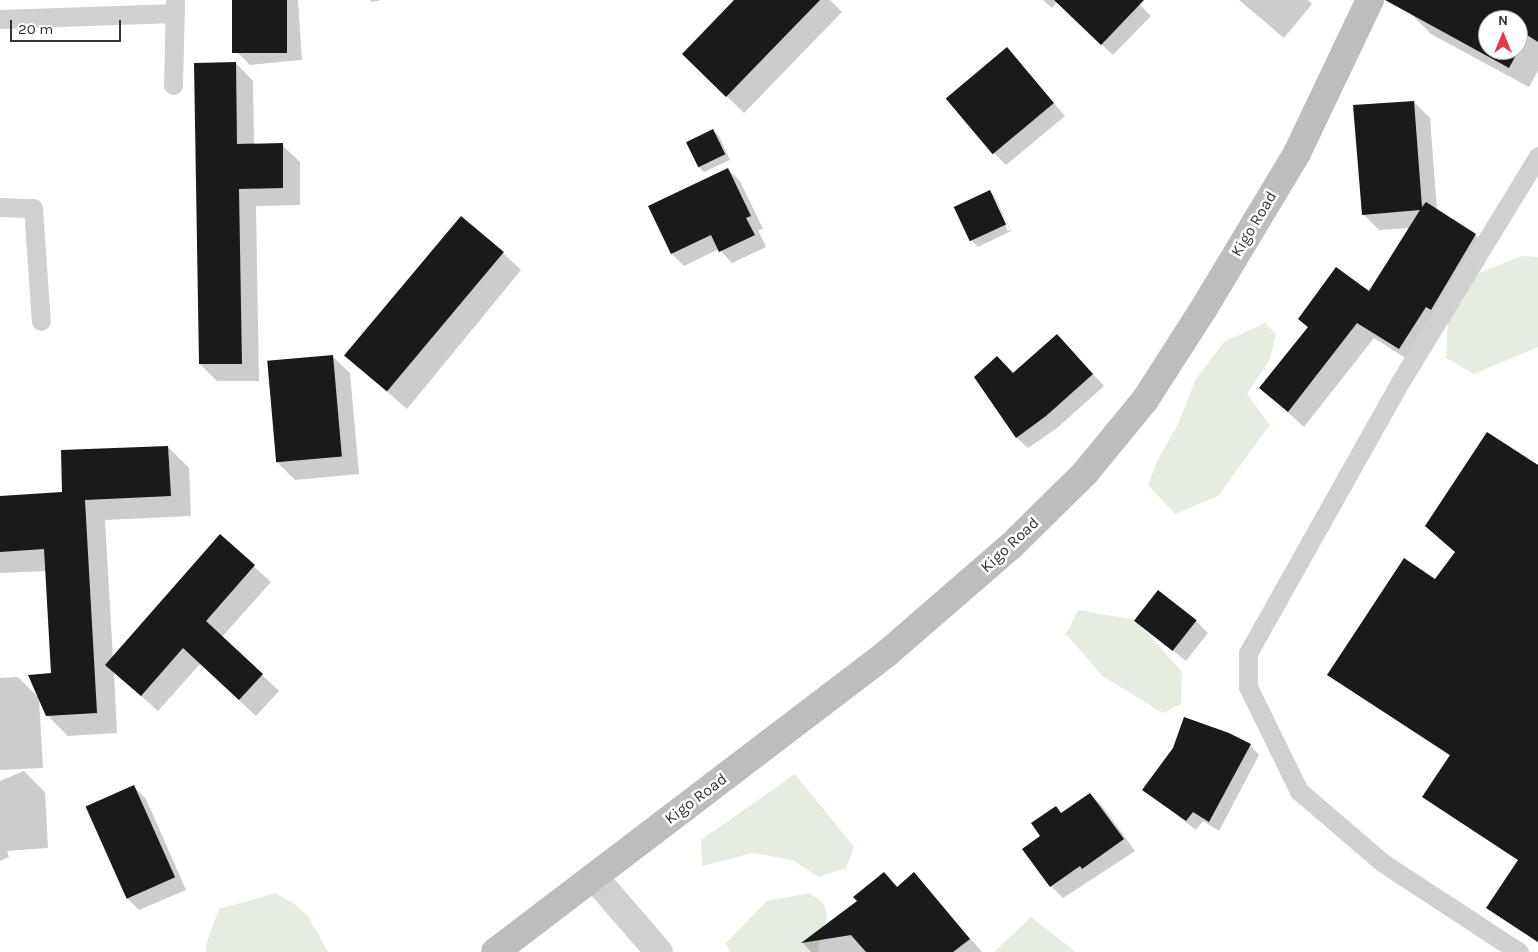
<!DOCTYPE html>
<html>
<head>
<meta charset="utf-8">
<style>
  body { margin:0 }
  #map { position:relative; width:1538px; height:952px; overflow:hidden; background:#fff; font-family:Karla,sans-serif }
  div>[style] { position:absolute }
  .green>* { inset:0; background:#e6ecdf }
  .shadow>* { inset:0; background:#0003 }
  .building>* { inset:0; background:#1a1a1a; transform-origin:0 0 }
  .lane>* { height:19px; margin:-9.5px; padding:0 9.5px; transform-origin:9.5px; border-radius:9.5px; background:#d0d0d0 }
  .street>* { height:28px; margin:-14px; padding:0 14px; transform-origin:14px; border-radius:14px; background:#d0d0d0 }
  .secondary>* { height:28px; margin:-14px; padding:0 14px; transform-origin:14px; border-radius:14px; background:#bdbdbd }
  span { translate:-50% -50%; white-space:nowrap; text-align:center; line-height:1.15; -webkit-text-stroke:5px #fff; paint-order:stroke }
  .street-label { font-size:16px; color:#333 }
  .north { position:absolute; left:1478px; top:10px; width:50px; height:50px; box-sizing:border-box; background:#fff; border:1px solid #adadad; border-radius:50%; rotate:0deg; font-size:14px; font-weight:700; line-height:20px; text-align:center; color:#333 }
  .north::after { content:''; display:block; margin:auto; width:18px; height:22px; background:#e63946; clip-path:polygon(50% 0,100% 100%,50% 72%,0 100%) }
  .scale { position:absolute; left:10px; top:20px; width:111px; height:22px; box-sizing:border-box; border:2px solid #333; border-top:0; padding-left:6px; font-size:15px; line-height:18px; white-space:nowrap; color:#333; -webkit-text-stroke:4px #fff; paint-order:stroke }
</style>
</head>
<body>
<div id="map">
  <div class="green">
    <i style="clip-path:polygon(1521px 256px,1538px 257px,1538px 347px,1474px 374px,1446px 358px,1448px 320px,1477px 274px)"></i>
    <i style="clip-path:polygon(1265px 323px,1276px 334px,1270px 359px,1247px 394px,1270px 425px,1218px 496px,1175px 514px,1148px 485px,1157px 461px,1177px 426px,1196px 379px,1224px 342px)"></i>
    <i style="clip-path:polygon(1078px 610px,1135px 620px,1182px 672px,1181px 704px,1163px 713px,1102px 676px,1066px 634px)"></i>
    <i style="clip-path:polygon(795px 774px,854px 847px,846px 868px,819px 877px,792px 860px,753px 853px,702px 866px,701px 840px)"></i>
    <i style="clip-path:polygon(275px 893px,293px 903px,308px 916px,328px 952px,207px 952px,205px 947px,219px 909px)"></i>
    <i style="clip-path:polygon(810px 893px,824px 904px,827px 915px,818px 949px,819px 952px,730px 952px,725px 944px,767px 901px)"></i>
    <i style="clip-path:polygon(1031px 917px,1072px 949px,1075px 952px,994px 952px)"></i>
  </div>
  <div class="shadow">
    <i style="clip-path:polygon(233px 0,298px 0,302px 60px,250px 65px,237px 52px)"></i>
    <i style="clip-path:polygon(370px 0,381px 0,372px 2px)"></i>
    <i style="clip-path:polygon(735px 0,830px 0,842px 12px,744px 113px,701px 71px)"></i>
    <i style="clip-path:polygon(1043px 0,1135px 0,1151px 16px,1113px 55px,1057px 2px,1052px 8px)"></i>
    <i style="clip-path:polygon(1239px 0,1308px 0,1312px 4px,1284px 38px)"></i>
    <i style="clip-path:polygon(evenodd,1419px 0,1538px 0,1538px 71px,1529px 87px,1431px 34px,1411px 14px,1419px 0,1488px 20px,1518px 20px,1518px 50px,1488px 50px,1488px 20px)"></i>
    <i style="clip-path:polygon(1007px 49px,1065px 116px,1006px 165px,994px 153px)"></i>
    <i style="clip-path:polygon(236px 63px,253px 81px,254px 145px,282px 145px,300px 162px,300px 205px,256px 206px,259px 381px,217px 381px,200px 364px)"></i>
    <i style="clip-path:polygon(1414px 102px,1430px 118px,1437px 210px,1475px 235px,1491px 250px,1447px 325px,1442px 322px,1415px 364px,1374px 338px,1304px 427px,1261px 388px,1309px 329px,1299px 319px,1369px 293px,1411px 228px,1379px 230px,1363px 214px)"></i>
    <i style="clip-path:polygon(713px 130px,719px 136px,730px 160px,704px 172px,698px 166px)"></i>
    <i style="clip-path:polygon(728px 169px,740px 181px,763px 229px,758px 230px,766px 247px,732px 263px,719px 249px,684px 266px,672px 254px,649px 207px)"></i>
    <i style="clip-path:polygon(evenodd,989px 191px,995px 197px,1011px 231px,978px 247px,972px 241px,989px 191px,991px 197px,994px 197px,1010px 230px,1008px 231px,991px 197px)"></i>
    <i style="clip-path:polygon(503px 253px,521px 270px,407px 409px,347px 356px)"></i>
    <i style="clip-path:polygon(1068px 347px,1104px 386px,1057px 428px,1028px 448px,1016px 437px,1013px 375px)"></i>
    <i style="clip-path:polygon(332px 356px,350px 373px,359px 474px,295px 480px,277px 462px)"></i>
    <i style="clip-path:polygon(168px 447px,189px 468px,191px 516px,105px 520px,113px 658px,220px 536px,271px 582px,222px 637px,279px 691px,256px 716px,200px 664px,158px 711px,114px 672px,117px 733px,68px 736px,47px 715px,39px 699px,43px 768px,0 770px,0 678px,18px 677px,38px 697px,53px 675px,46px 571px,0 573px,0 497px,63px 493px)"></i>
    <i style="clip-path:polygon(1538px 467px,1538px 943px,1488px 908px,1519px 861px,1423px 797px,1450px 756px,1328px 675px,1435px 581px)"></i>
    <i style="clip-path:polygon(1136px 621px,1196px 621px,1208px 633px,1186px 661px)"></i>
    <i style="clip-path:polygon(1250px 745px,1259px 755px,1219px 831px,1203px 821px,1196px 830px,1144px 789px)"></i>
    <i style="clip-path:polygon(24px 771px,45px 792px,48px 848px,7px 851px,9px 857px,0 861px,0 781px)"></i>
    <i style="clip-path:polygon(134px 787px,146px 799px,186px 890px,139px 910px,127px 898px)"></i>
    <i style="clip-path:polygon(1090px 794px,1102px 806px,1135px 851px,1063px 898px,1051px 886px,1024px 849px,1042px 837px,1062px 814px)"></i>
    <i style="clip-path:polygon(884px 874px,898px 887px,914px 874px,982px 952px,811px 952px,803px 943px,858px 902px)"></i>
  </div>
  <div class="building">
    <i style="left:232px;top:0;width:55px;height:53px"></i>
    <i style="clip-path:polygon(734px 0,820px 0,726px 97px,682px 54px)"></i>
    <i style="clip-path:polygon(1054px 0,1144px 0,1101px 45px)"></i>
    <i style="clip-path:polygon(evenodd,1385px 0,1538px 0,1538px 42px,1527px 35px,1509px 68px,1385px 0,1488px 20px,1518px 20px,1518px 50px,1488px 50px,1488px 20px)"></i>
    <i style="left:1007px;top:47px;width:73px;height:80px;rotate:50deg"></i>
    <i style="clip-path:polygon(236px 62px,237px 144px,283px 143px,283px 188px,239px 189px,242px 364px,199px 364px,194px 63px)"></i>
    <i style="clip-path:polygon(1414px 101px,1422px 207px,1426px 202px,1476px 234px,1431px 310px,1426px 307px,1399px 349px,1357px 323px,1288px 412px,1259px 388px,1308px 327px,1298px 319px,1336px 267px,1369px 291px,1420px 210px,1362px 215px,1353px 105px)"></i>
    <i style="left:713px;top:129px;width:28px;height:30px;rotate:64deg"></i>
    <i style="clip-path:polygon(728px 168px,751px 216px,746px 218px,755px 235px,719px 252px,711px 235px,671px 254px,648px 206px)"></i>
    <i style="left:990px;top:190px;width:38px;height:40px;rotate:65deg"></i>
    <i style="left:461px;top:216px;width:56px;height:182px;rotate:40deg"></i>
    <i style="clip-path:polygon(1057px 334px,1093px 374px,1046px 416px,1016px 438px,974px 377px,997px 356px,1013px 373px)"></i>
    <i style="left:333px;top:355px;width:102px;height:66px;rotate:85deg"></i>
    <i style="clip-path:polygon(1487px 432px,1538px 465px,1538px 942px,1486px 908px,1518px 860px,1422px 797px,1450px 755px,1327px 675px,1404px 558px,1435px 579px,1455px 552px,1425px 526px)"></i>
    <i style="clip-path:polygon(168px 446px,171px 496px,85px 500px,97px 713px,46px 716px,28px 675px,51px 673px,44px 549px,0 552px,0 496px,62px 492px,61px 450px)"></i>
    <i style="clip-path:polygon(220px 534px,255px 565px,206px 621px,263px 674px,239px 700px,183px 648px,141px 696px,105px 665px)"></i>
    <i style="left:1158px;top:590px;width:49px;height:39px;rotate:38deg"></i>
    <i style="clip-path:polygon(1184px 717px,1229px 733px,1251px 744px,1209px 822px,1193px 812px,1186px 821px,1142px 790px,1173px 748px)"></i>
    <i style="left:134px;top:785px;width:101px;height:53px;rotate:66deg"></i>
    <i style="clip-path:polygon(1090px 793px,1124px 839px,1082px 869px,1080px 866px,1050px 887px,1022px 849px,1040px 836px,1031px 823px,1056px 806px,1061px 813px)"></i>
    <i style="clip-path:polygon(884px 872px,897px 887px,914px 872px,970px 939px,953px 952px,866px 952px,851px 935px,801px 943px,857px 901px,853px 897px)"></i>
  </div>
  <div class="lane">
    <i style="left:0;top:19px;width:175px;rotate:-2deg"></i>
    <i style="left:173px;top:85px;width:84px;rotate:-88.6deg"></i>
    <i style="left:0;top:207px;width:33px;rotate:2deg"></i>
    <i style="left:33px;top:208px;width:113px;rotate:86deg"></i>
    <i style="left:1519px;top:952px;width:163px;rotate:-146.8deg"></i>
    <i style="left:1383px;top:863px;width:111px;rotate:-139.4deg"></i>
    <i style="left:1299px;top:791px;width:116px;rotate:-116.1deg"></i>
    <i style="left:1248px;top:687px;width:34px;rotate:-90deg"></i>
    <i style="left:1248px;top:653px;width:314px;rotate:-60.7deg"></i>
    <i style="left:1402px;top:379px;width:261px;rotate:-58.6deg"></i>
  </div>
  <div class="street">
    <i style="left:594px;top:877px;width:99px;rotate:49.1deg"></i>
  </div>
  <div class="secondary">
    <i style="left:495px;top:952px;width:490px;rotate:-37.3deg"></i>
    <i style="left:885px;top:655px;width:167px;rotate:-40.9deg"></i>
    <i style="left:1011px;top:546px;width:104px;rotate:-44.6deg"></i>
    <i style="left:1085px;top:473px;width:94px;rotate:-50.6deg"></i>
    <i style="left:1145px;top:400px;width:109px;rotate:-57.3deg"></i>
    <i style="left:1204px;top:308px;width:181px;rotate:-59deg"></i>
    <i style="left:1297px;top:153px;width:170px;rotate:-64.5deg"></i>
  </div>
  <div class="street-label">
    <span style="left:1254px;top:224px;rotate:-59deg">Kigo Road</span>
    <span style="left:1010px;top:545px;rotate:-43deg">Kigo Road</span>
    <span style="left:696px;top:799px;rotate:-37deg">Kigo Road</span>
  </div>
  <div class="north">N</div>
  <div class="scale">20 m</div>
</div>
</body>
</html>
